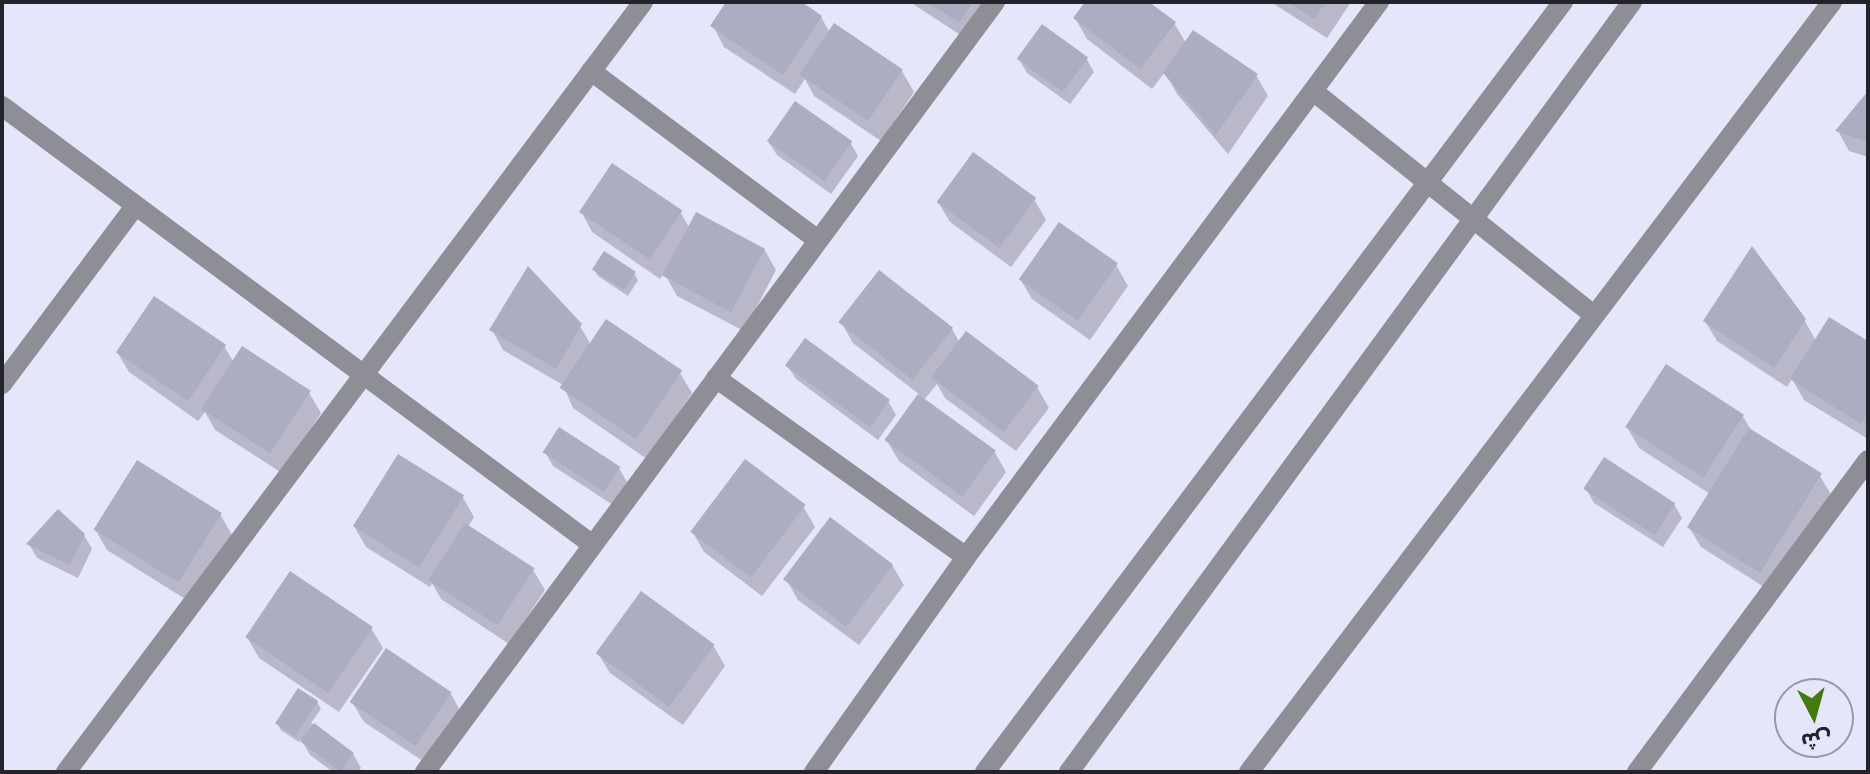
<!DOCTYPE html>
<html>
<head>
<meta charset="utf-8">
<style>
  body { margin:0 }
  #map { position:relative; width:1870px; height:774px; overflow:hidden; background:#e6e6fb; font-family:"Fira Sans Condensed","Noto Sans Arabic",sans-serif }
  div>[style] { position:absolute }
  .shadow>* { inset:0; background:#0003 }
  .building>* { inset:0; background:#acadc0; transform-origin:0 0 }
  .minor>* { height:20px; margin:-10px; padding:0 10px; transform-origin:10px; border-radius:10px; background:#8d8e96 }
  span { translate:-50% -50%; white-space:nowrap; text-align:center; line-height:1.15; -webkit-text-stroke:7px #e6e6fb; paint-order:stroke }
  .frame { position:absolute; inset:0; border:4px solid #23232b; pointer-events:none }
  .north { position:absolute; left:1774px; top:678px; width:80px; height:80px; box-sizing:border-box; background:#e6e6fb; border:2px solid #9898a8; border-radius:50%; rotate:174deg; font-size:22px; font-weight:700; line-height:32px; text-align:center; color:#23232b }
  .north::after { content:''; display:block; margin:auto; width:28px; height:36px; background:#437a0e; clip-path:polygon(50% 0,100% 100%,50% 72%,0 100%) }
</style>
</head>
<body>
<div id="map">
  <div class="shadow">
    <i style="clip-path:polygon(729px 2px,798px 2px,821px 17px,830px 33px,902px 71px,914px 92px,881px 141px,814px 96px,805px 79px,795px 94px,724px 47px,713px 26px)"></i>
    <i style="clip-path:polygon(910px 2px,998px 2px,971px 42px)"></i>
    <i style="clip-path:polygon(1088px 2px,1146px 2px,1174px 23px,1186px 43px,1256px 75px,1268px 96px,1228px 154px,1177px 94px,1165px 72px,1152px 89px,1087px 39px,1075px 18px)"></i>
    <i style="clip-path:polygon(1271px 2px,1351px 2px,1327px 38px)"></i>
    <i style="clip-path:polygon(1086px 58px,1094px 72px,1070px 104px,1027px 73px,1019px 59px)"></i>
    <i style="clip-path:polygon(1868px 94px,1868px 157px,1849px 151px,1838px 131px)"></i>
    <i style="clip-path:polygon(768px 141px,850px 142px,858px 156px,831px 194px,777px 155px)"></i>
    <i style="clip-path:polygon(1034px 199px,1046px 220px,1011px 267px,950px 222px,938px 202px)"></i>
    <i style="clip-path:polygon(581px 211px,680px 212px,690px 229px,764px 249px,776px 270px,744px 331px,677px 296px,664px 273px,660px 279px,592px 232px)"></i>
    <i style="clip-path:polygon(1116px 265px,1128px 286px,1090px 340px,1032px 299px,1020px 279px)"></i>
    <i style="clip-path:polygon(594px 269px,634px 273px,638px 280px,628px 296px,598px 276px)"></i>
    <i style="clip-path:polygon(1705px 321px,1805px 321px,1816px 341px,1868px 343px,1868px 439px,1804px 400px,1792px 379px,1787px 387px,1717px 341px)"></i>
    <i style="clip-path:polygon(841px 322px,952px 329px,960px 343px,1037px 387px,1049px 408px,1016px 451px,945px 398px,937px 384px,924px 400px,994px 451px,1006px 472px,974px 516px,899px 461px,887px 441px,920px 395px,853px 343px)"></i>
    <i style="clip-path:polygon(580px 326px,591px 345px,680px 373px,692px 393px,647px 459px,573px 408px,563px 385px,503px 350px,492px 330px)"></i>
    <i style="clip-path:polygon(224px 346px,234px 363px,309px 393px,321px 413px,282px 473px,215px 430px,205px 412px,198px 421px,129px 372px,117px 352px)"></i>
    <i style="clip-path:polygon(787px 365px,888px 401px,896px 415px,878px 440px,796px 379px)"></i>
    <i style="clip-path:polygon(1742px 415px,1753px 433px,1820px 476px,1832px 496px,1772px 592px,1701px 547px,1689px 527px,1710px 494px,1639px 448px,1627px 427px)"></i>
    <i style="clip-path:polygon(545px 452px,619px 468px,627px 482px,613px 505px,553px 466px)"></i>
    <i style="clip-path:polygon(1586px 489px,1674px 504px,1682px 518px,1663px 547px,1594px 503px)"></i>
    <i style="clip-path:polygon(462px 496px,474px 517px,468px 527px,533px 570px,545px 590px,509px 644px,441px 599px,432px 583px,430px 587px,366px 547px,354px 526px)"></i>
    <i style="clip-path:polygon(803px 506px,815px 527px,762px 596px,704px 552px,692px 531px)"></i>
    <i style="clip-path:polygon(220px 514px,232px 535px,190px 602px,107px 550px,95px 529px)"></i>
    <i style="clip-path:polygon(84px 535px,92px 549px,78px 578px,37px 558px,29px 544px)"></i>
    <i style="clip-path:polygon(892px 565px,904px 585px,859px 645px,798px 600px,786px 579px)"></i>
    <i style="clip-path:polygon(371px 628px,383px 648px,339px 712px,259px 658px,247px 637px)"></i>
    <i style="clip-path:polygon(713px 645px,725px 666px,683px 725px,610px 673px,598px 653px)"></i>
    <i style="clip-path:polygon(451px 694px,462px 714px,429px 765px,364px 722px,352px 702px)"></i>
    <i style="clip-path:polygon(317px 702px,321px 709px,311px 723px,353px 754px,361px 768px,358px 772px,333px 772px,310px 755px,301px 739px,299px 742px,281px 730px,277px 723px)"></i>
  </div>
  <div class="building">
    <i style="clip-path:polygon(726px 2px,802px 2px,822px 16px,783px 75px,710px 26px)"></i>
    <i style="clip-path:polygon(927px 2px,973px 2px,959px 23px)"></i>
    <i style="clip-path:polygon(1085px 2px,1149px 2px,1176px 22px,1140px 69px,1073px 18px)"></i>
    <i style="clip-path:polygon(1288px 2px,1326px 2px,1314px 19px)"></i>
    <i style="left:834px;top:23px;width:83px;height:62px;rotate:34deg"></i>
    <i style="left:1042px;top:24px;width:57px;height:43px;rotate:36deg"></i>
    <i style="clip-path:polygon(1193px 30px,1258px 74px,1216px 135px,1163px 73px)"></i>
    <i style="clip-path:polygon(1868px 91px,1868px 142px,1835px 131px)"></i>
    <i style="left:795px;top:101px;width:70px;height:49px;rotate:35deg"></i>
    <i style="left:973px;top:152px;width:78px;height:62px;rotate:36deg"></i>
    <i style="left:612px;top:163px;width:85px;height:59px;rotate:34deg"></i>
    <i style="left:696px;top:212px;width:78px;height:72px;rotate:28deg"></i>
    <i style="left:1059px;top:222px;width:72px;height:70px;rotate:35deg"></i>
    <i style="clip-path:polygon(1752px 246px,1806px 319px,1774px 368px,1703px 321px)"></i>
    <i style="left:604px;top:251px;width:38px;height:22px;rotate:33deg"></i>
    <i style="clip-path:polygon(528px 266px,582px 324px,556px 369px,489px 330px)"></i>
    <i style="left:879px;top:270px;width:94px;height:66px;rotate:38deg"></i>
    <i style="left:154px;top:296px;width:87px;height:68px;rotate:34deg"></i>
    <i style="clip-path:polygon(1829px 317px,1868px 341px,1868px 413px,1861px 424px,1790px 379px)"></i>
    <i style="left:606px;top:319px;width:92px;height:83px;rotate:34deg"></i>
    <i style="left:966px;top:331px;width:91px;height:58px;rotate:37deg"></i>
    <i style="left:805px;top:338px;width:105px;height:34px;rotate:36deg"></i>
    <i style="left:242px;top:346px;width:82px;height:75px;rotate:33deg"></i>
    <i style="left:1666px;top:364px;width:93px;height:75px;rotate:33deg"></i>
    <i style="left:918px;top:394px;width:96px;height:57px;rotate:36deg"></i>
    <i style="left:559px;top:427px;width:73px;height:30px;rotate:33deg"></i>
    <i style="left:1749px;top:428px;width:86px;height:117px;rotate:32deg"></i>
    <i style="left:398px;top:454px;width:78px;height:85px;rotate:32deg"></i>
    <i style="left:1604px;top:457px;width:85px;height:38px;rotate:33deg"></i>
    <i style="left:745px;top:459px;width:76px;height:91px;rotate:37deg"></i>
    <i style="left:137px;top:460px;width:100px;height:82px;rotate:32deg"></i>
    <i style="clip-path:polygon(58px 509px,85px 534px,70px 565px,26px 544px)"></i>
    <i style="left:830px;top:517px;width:79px;height:78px;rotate:37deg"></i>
    <i style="left:465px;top:523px;width:83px;height:68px;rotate:33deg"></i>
    <i style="left:290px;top:571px;width:100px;height:80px;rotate:34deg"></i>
    <i style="left:641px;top:591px;width:91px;height:77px;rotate:36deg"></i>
    <i style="left:386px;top:648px;width:79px;height:65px;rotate:34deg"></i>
    <i style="left:298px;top:688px;width:24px;height:42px;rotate:33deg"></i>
    <i style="left:314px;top:723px;width:50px;height:23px;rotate:37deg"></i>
  </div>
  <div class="minor">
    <i style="left:591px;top:71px;width:283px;rotate:36.7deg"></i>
    <i style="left:1313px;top:91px;width:359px;rotate:38.6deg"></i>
    <i style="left:2px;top:106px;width:736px;rotate:36.61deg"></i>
    <i style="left:716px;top:378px;width:307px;rotate:35.6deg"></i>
    <i style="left:2px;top:384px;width:222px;rotate:-53.2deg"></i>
    <i style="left:66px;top:772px;width:962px;rotate:-53.15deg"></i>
    <i style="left:425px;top:772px;width:958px;rotate:-53.49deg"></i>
    <i style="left:814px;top:772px;width:263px;rotate:-54.7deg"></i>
    <i style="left:966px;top:557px;width:692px;rotate:-53.35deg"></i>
    <i style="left:985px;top:772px;width:963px;rotate:-53.11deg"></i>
    <i style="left:1069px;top:772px;width:954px;rotate:-53.83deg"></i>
    <i style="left:1249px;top:772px;width:966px;rotate:-52.87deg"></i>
    <i style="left:1637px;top:772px;width:388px;rotate:-53.5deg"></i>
  </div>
  <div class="frame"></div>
  <div class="north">ش</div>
</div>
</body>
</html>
